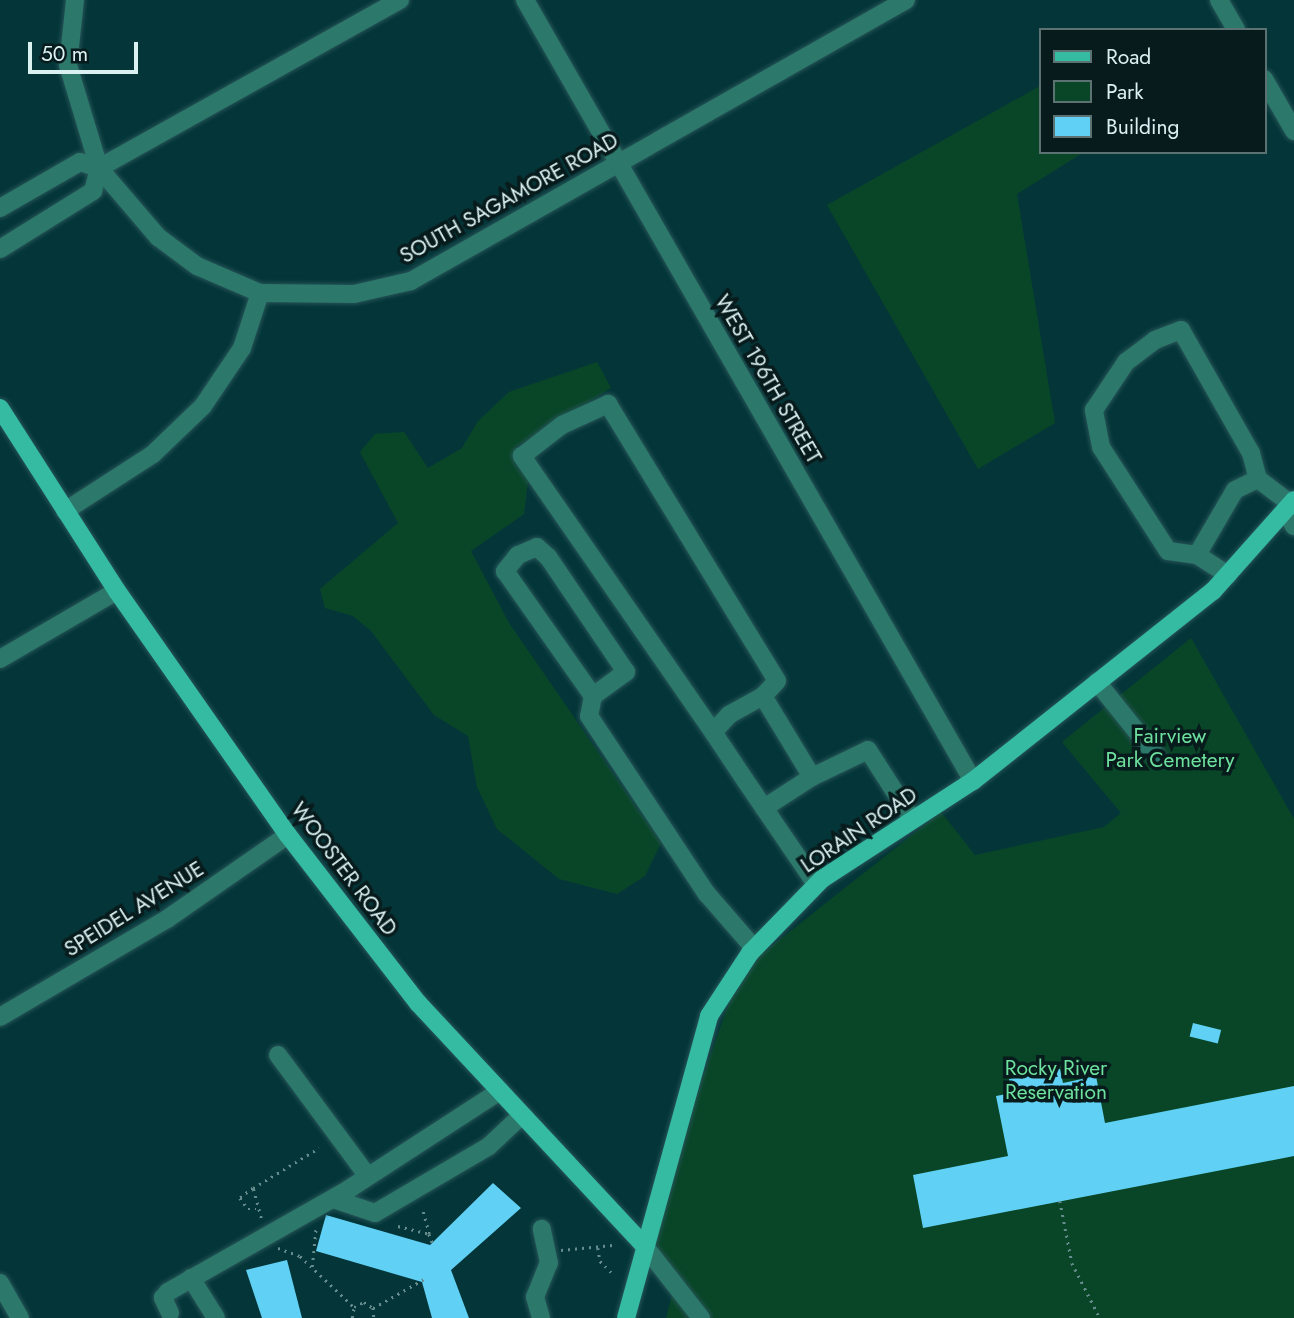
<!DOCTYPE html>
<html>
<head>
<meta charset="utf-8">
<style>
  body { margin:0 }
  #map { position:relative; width:1294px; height:1318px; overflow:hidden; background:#043639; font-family:Jost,sans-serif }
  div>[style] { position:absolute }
  .green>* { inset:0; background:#094628 }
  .building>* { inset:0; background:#60d1f5; transform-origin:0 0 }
  .path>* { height:2.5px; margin-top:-1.25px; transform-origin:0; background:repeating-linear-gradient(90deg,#668c8e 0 2px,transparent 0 7px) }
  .roads { filter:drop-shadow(0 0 2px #265457) drop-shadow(0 0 2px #265457) }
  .minor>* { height:18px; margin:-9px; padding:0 9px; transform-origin:9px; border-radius:9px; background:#2c786a }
  .major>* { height:18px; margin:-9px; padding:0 9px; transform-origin:9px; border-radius:9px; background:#36bba3 }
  span { translate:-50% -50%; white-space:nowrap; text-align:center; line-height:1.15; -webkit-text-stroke:7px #081b1c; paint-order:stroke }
  .street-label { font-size:21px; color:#daf1f2 }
  .park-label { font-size:21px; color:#6de19e }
  .legend { position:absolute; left:1039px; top:28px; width:228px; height:126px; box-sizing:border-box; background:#081b1c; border:2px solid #5c7172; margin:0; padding:9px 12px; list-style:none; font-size:21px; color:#daf1f2 }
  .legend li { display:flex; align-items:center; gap:14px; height:35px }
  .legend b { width:35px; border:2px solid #5c7172 }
  .scale { position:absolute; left:28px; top:42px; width:110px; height:32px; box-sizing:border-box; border:4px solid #daf1f2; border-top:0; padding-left:9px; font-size:21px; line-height:24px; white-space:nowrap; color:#daf1f2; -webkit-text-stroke:5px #081b1c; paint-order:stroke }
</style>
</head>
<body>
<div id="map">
  <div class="green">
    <i style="clip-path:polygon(1040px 86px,1040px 152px,1084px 152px,1017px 194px,1055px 423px,978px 469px,827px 205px)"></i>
    <i style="clip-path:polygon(597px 362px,611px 388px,516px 447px,528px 481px,524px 514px,471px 551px,509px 623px,661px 843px,645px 876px,617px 894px,559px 879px,497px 829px,477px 787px,468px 736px,434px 715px,371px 631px,353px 616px,325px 608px,320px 589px,398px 523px,360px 452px,375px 434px,404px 432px,428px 468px,462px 448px,478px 421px,509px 392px)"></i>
    <i style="clip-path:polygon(1191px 638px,1294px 819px,1294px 1318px,666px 1318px,676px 1280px,645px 1243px,740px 971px,941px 812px,975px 855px,1104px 827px,1121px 813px,1062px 742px)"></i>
  </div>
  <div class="building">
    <i style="left:1193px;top:1023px;width:29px;height:14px;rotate:14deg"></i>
    <i style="clip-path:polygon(1060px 1069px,1063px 1083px,1096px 1076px,1105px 1123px,1294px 1086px,1294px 1156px,923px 1228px,913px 1175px,1008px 1156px,996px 1096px,1012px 1093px,1009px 1079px)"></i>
    <i style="clip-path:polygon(493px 1183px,521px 1208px,451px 1270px,469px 1318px,432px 1318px,422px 1282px,316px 1251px,326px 1215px,430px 1245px)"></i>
    <i style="clip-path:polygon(287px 1260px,302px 1318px,262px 1318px,246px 1270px)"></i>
  </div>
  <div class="path">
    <i style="left:253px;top:1188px;width:16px;rotate:142deg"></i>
    <i style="left:240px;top:1198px;width:14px;rotate:54deg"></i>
    <i style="left:248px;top:1209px;width:8px"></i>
    <i style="left:1060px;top:1201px;width:63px;rotate:79deg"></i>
    <i style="left:1072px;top:1263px;width:62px;rotate:63deg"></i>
    <i style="left:261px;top:1218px;width:31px;rotate:-105deg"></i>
    <i style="left:253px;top:1188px;width:77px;rotate:-31.2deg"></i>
    <i style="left:398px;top:1226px;width:32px;rotate:14deg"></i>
    <i style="left:429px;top:1234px;width:23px;rotate:-105deg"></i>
    <i style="left:429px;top:1234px;width:9px;rotate:69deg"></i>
    <i style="left:278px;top:1248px;width:23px;rotate:20deg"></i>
    <i style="left:300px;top:1256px;width:74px;rotate:43.4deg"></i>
    <i style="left:598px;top:1248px;width:13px;rotate:81deg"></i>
    <i style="left:600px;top:1261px;width:18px;rotate:45deg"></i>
    <i style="left:561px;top:1250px;width:52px;rotate:-5.5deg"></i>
    <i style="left:312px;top:1267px;width:40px;rotate:-84.3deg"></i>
    <i style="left:373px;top:1308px;width:59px;rotate:-29.6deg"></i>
    <i style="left:352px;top:1318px;width:11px;rotate:-80deg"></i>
    <i style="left:354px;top:1307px;width:11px;rotate:-27deg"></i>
    <i style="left:364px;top:1302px;width:11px;rotate:34deg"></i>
    <i style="left:373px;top:1308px;width:10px;rotate:84deg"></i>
  </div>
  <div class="roads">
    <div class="minor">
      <i style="left:75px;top:0;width:65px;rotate:96.1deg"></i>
      <i style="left:68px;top:65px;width:108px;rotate:73.2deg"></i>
      <i style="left:99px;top:168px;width:91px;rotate:49.5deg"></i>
      <i style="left:158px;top:237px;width:49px;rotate:36.6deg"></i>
      <i style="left:197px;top:266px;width:69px;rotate:23.2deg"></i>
      <i style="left:260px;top:293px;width:94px;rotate:0.6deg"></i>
      <i style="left:354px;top:294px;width:58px;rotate:-12.8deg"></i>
      <i style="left:411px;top:281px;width:569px;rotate:-29.58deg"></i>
      <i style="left:525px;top:0;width:900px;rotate:60.16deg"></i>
      <i style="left:1219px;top:0;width:34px;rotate:60deg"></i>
      <i style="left:1264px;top:79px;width:60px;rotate:60deg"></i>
      <i style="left:0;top:208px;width:92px;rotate:-29.9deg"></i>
      <i style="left:80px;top:162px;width:20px;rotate:18deg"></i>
      <i style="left:0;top:249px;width:110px;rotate:-31.9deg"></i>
      <i style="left:93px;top:191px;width:24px;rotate:-75deg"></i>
      <i style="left:99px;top:168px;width:345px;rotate:-29.2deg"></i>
      <i style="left:65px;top:511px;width:105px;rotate:-32.9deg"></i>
      <i style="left:153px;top:454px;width:69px;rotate:-43.8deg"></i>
      <i style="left:203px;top:406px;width:70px;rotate:-56.1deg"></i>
      <i style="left:242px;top:348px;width:58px;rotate:-71.9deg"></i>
      <i style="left:1287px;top:513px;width:15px;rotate:62deg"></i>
      <i style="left:1197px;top:555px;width:75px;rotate:-59.7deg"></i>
      <i style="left:1235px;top:490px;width:25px;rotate:-26deg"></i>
      <i style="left:1228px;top:575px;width:37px;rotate:-147deg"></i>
      <i style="left:1197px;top:555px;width:29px;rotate:-172deg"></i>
      <i style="left:1168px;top:551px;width:124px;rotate:-122.8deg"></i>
      <i style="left:1101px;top:447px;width:38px;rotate:-101deg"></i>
      <i style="left:1094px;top:410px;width:58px;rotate:-56.3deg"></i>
      <i style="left:1126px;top:362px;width:36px;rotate:-37deg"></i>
      <i style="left:1155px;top:340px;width:28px;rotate:-21deg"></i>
      <i style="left:1181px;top:330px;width:142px;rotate:60.4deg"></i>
      <i style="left:1251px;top:453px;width:27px;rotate:75deg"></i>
      <i style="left:1258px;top:479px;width:41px;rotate:37.1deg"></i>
      <i style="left:0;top:659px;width:135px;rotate:-30.2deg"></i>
      <i style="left:1097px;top:682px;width:96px;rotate:51.3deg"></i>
      <i style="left:593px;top:696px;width:41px;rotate:-36deg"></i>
      <i style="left:626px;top:672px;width:139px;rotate:-124.1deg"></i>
      <i style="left:548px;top:557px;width:15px;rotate:-138deg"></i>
      <i style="left:537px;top:547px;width:21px;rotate:157deg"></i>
      <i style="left:518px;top:555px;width:21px;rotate:129deg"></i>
      <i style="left:505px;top:571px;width:153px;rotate:54.9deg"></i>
      <i style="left:593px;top:696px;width:20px;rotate:101deg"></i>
      <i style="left:589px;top:716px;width:214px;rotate:56.5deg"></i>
      <i style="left:707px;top:894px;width:72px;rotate:49deg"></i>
      <i style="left:713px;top:732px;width:336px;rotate:-124.7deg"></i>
      <i style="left:522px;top:456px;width:51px;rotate:-37.8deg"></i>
      <i style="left:562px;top:425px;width:51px;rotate:-24.5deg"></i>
      <i style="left:608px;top:404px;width:324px;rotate:58.6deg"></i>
      <i style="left:777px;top:681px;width:21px;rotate:133deg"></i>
      <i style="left:812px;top:777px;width:62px;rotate:-25.7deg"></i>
      <i style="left:868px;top:750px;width:83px;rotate:57.3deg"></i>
      <i style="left:764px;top:808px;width:57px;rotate:-32.9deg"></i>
      <i style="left:812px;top:777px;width:95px;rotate:-121.2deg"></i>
      <i style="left:763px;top:696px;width:39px;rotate:151deg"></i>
      <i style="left:729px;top:715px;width:23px;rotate:133deg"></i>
      <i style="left:713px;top:732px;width:58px;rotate:56.3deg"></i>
      <i style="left:745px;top:780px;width:126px;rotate:55.7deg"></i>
      <i style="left:0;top:1017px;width:194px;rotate:-30.4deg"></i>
      <i style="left:167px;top:919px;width:147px;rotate:-34.8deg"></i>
      <i style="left:278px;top:1055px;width:148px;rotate:53.5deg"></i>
      <i style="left:333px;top:1199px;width:44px;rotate:18.4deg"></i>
      <i style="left:375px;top:1213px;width:132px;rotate:-30.4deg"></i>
      <i style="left:489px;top:1146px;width:45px;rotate:-43.2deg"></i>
      <i style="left:643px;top:1244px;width:94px;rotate:51.9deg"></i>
      <i style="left:191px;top:1278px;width:47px;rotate:58deg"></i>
      <i style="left:0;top:1283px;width:40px;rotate:60.3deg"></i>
      <i style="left:170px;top:1313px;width:17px;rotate:-115deg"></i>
      <i style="left:163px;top:1298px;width:8px;rotate:-50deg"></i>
      <i style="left:168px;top:1292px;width:208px;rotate:-29.6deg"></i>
      <i style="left:349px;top:1189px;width:180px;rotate:-33deg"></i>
      <i style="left:541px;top:1318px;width:22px;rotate:-106deg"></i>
      <i style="left:535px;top:1297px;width:37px;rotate:-68deg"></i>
      <i style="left:549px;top:1263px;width:35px;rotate:-102deg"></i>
    </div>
    <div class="major">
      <i style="left:0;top:408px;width:217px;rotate:57.4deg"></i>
      <i style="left:117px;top:591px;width:298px;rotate:55deg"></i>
      <i style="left:288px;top:835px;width:212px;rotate:52.3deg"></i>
      <i style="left:418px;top:1003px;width:330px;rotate:47deg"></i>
      <i style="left:626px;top:1318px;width:313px;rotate:-74.6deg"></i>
      <i style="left:709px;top:1016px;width:75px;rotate:-56.9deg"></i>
      <i style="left:750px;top:953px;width:103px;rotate:-45.8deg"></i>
      <i style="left:822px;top:879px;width:180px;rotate:-33deg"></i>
      <i style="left:973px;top:781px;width:306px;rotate:-38.4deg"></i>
      <i style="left:1213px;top:591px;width:122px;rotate:-48.3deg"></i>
    </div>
  </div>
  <div class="street-label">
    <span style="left:509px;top:198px;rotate:-29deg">SOUTH SAGAMORE ROAD</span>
    <span style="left:768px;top:379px;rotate:60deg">WEST 196TH STREET</span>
    <span style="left:859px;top:830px;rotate:-34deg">LORAIN ROAD</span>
    <span style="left:344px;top:869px;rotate:53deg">WOOSTER ROAD</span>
    <span style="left:134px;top:909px;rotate:-32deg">SPEIDEL AVENUE</span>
  </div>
  <div class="park-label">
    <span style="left:1170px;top:748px">Fairview<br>Park Cemetery</span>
    <span style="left:1056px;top:1080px">Rocky River<br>Reservation</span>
  </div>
  <ul class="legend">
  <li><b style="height:9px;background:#36bba3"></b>Road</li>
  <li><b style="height:19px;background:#094628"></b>Park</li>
  <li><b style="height:19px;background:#60d1f5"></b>Building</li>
  </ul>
  <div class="scale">50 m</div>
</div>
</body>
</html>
